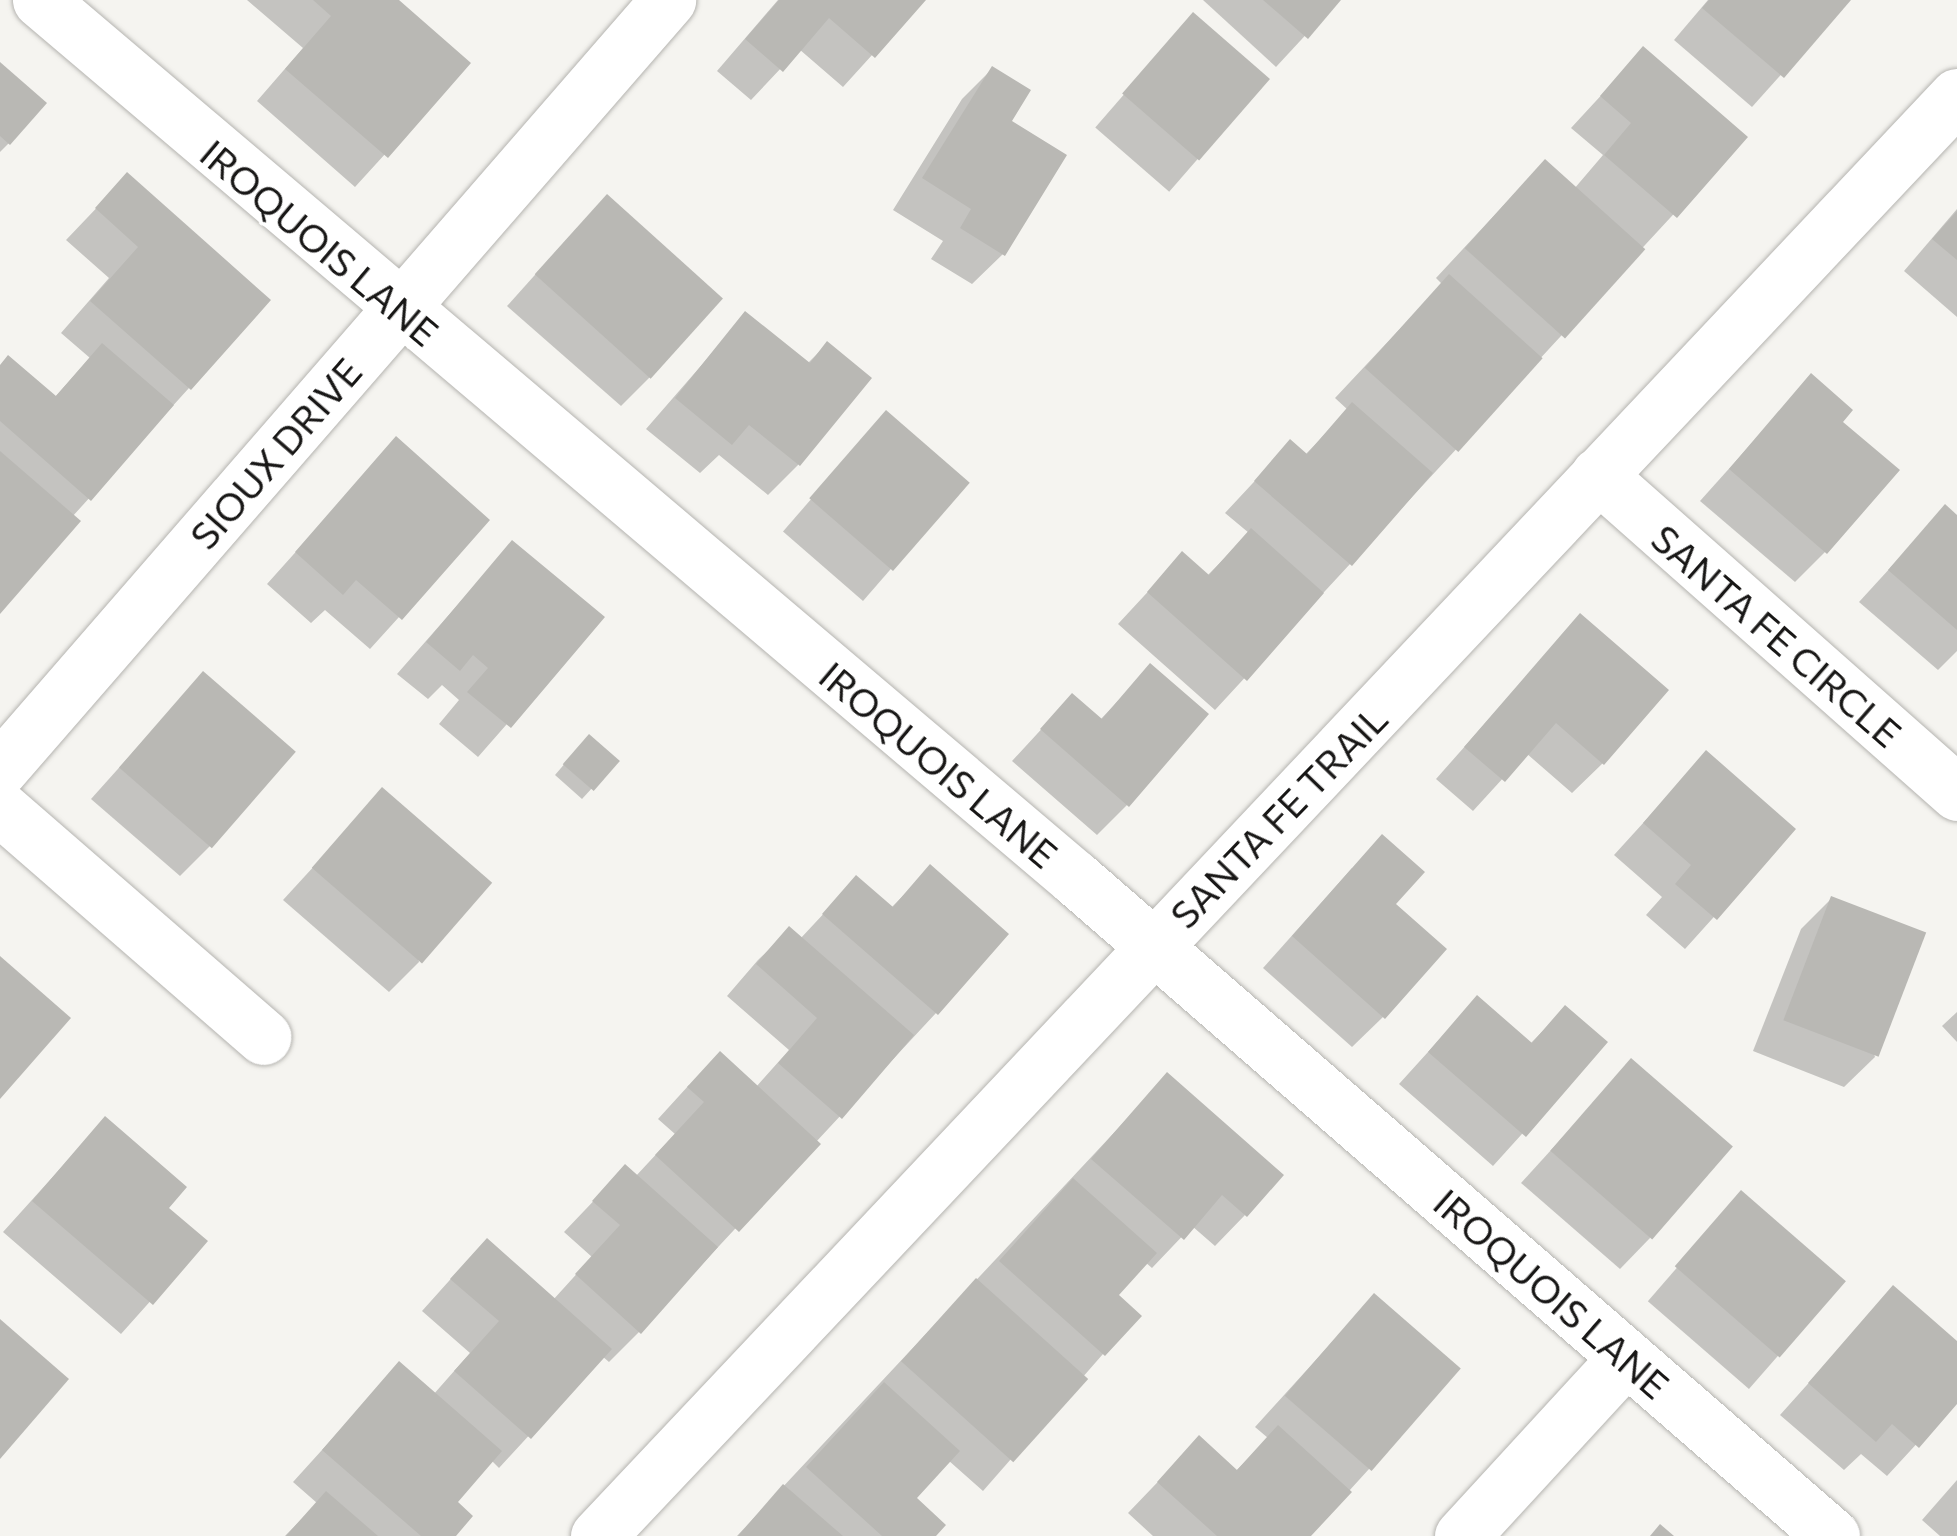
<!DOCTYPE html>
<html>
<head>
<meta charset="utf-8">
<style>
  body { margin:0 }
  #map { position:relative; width:1957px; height:1536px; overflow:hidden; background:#f5f4f0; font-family:Commissioner,sans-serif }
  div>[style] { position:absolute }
  .shadow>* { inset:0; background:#0003; transform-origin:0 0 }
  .building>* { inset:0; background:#b9b8b4; transform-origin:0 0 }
  .roads { filter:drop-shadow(0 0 2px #b5b4b0) drop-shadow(0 0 2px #b5b4b0) }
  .minor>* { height:55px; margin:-27.5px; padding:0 27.5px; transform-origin:27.5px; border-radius:27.5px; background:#fff }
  span { translate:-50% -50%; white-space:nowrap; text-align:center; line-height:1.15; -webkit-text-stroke:8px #fff; paint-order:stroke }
  .street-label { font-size:38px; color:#181716 }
</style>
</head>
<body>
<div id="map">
  <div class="shadow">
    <i style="clip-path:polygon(247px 0,395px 0,468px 63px,355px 187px,257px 101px,303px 48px)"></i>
    <i style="clip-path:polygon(778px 0,922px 0,843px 87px,799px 49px,751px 100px,717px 71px)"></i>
    <i style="clip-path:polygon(1203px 0,1338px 0,1276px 67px)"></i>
    <i style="clip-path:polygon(1708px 0,1848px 0,1752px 107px,1674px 40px)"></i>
    <i style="left:1193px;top:15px;width:98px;height:149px;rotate:41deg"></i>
    <i style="clip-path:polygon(1643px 50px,1744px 138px,1215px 710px,1118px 624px,1182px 555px,1207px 576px,1249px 533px,1225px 513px,1290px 443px,1305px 455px,1348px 410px,1335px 398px,1442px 284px,1436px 278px,1515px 193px,1574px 189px,1603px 155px,1571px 128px)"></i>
    <i style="clip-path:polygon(0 66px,9px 143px,0 152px)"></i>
    <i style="clip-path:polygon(992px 69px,1009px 122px,1003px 254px,972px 284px,931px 259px,943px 241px,893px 210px,962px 99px)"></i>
    <i style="clip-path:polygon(127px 176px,189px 388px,72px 517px,0 610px,0 367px,54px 398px,90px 358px,61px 333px,109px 278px,66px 240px)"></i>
    <i style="clip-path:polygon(1957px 209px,1957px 317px,1904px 271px)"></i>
    <i style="clip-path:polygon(577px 228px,651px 376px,621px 406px,507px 306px)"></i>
    <i style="clip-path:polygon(746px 314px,807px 364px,827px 344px,798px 465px,768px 495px,719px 455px,700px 473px,646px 429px)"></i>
    <i style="clip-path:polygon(1811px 377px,1839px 422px,1825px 552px,1795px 582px,1700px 501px)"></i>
    <i style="left:886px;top:413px;width:106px;height:157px;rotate:41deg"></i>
    <i style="clip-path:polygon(396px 440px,487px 520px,370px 649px,325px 610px,311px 623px,267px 584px)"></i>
    <i style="clip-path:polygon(1945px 508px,1957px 519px,1957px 651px,1938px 670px,1859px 602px)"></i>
    <i style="clip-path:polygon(512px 543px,601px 617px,478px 757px,439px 724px,459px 700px,442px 685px,428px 699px,397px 674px)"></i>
    <i style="clip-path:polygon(1580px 616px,1603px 763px,1572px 793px,1526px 753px,1473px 811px,1436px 779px)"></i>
    <i style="clip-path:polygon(1151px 666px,1127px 805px,1097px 835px,1012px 761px,1072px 696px,1100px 720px)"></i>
    <i style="clip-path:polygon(203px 674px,210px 846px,180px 876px,91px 799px)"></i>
    <i style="clip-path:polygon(579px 747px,616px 762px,582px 799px,555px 775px)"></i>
    <i style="clip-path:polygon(1706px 754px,1793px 829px,1685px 949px,1646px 915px,1662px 897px,1614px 855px)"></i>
    <i style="clip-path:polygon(383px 791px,419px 962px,389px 992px,283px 900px)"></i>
    <i style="clip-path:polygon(930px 868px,936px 1013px,639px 1332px,609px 1362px,602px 1356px,499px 1468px,491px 1460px,454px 1503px,452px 1536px,285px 1536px,317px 1503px,293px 1482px,399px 1365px,433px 1395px,470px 1353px,422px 1311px,457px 1272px,553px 1300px,592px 1257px,564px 1232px,625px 1168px,635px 1177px,675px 1134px,658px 1119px,689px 1085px,756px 1087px,789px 1050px,727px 996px,758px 960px,789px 930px,800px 939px,856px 879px,891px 908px)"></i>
    <i style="clip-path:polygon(1352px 868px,1392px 905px,1383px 1017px,1352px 1047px,1263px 968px)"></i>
    <i style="clip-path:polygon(1832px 898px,1875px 1057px,1844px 1087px,1753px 1051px,1801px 929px)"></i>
    <i style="clip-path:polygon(1477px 998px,1530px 1044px,1565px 1008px,1604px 1043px,1493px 1166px,1399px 1084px)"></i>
    <i style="clip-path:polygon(1957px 1012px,1957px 1042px,1942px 1026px)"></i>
    <i style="clip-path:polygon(1632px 1061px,1650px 1238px,1620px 1269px,1521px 1183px)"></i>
    <i style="clip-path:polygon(1167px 1076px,1245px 1215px,1215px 1246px,1192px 1226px,1152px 1268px,1145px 1262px,1115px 1295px,1103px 1354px,983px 1491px,948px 1460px,913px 1498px,933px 1536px,737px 1536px)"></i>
    <i style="clip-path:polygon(105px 1119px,165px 1208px,204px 1241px,121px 1334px,3px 1232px)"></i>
    <i style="left:1741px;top:1194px;width:134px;height:142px;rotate:41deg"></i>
    <i style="clip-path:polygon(1893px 1289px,1957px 1344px,1957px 1400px,1887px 1476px,1861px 1454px,1844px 1470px,1780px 1415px)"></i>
    <i style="clip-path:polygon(1374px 1296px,1369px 1469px,1308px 1536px,1153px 1536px,1128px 1513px,1199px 1439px,1235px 1472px,1268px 1438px,1255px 1427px)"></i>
    <i style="clip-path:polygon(1957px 1480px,1957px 1536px,1940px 1536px,1922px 1520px)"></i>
  </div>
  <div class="building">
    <i style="clip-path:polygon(313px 0,399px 0,471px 63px,388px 158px,285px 69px,331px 16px)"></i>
    <i style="clip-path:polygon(779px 0,926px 0,875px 58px,829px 18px,783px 72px,745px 39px)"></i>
    <i style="clip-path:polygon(1263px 0,1341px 0,1308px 39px)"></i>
    <i style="clip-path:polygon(1709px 0,1851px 0,1784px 78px,1702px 8px)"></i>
    <i style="left:1193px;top:12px;width:102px;height:108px;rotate:41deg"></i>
    <i style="clip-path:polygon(1643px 46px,1748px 137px,1677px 218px,1604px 155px,1631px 123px,1600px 96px)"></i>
    <i style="clip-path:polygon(0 62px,47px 103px,10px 145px,0 136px)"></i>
    <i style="clip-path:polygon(992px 66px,1031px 90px,1012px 121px,1067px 155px,1005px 256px,960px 228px,971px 209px,922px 178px)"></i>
    <i style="left:1545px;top:159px;width:135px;height:120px;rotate:42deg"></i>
    <i style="clip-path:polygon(127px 172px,271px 300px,191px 390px,90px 301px,138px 247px,95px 208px)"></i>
    <i style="left:607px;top:194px;width:156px;height:108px;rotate:42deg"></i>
    <i style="clip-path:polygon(1957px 211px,1957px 260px,1932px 239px)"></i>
    <i style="left:1449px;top:274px;width:126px;height:126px;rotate:42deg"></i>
    <i style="clip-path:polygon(745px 311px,810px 363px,827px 341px,872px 378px,800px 466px,749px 425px,732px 445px,675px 398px)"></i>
    <i style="clip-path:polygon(102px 343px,174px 405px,91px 501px,0 421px,0 365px,8px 355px,56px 396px)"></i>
    <i style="clip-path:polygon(1811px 373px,1853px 410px,1843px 422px,1900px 470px,1827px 554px,1729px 469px)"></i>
    <i style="clip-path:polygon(1352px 402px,1433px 473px,1352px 566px,1254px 481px,1290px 439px,1307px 454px)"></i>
    <i style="left:886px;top:410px;width:111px;height:117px;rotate:41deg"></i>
    <i style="clip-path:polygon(396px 436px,490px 520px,402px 620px,356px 580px,343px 595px,295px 552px)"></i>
    <i style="clip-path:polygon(0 451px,81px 521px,0 614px)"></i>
    <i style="clip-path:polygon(1945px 504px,1957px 515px,1957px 630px,1888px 570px)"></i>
    <i style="clip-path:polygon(1251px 528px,1324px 593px,1247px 681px,1147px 592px,1182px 551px,1209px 575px)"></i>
    <i style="clip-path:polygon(512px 540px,605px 617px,511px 728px,467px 692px,488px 668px,473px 655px,460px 671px,426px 642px)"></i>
    <i style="clip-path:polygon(1580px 613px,1669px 690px,1604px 765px,1556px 723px,1505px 782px,1464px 747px)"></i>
    <i style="clip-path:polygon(1150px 663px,1209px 714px,1129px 807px,1040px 729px,1072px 693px,1102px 719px)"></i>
    <i style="left:203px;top:671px;width:123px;height:128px;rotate:41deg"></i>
    <i style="left:589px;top:734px;width:41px;height:40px;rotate:41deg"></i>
    <i style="clip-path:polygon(1706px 750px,1796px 829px,1717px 920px,1675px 884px,1691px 865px,1643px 823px)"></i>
    <i style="left:382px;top:787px;width:146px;height:107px;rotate:41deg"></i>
    <i style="clip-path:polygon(1382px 834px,1425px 872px,1396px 904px,1447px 949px,1385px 1019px,1292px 936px)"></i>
    <i style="clip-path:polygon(930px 864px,1009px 934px,938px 1015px,822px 914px,856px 875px,893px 907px)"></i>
    <i style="left:1831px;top:896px;width:102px;height:133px;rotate:21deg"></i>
    <i style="clip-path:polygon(789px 926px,914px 1035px,842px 1119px,778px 1063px,817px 1018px,756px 964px)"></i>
    <i style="clip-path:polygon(0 956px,71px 1018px,0 1099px)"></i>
    <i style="clip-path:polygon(1477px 995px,1532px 1043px,1565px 1005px,1608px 1042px,1526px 1137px,1428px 1052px)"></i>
    <i style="clip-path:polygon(720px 1051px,821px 1144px,739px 1232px,655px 1155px,704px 1102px,687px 1087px)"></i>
    <i style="left:1631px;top:1058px;width:135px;height:123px;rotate:41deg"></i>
    <i style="clip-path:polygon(1167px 1072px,1284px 1175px,1247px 1217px,1222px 1195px,1184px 1240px,1091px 1159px)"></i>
    <i style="clip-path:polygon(105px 1116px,187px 1187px,169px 1208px,208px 1241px,153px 1305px,32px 1201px)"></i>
    <i style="clip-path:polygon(625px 1164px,718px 1247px,641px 1334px,575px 1274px,620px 1225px,592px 1201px)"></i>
    <i style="clip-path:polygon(1073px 1178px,1157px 1253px,1119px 1295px,1142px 1316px,1105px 1356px,999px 1261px)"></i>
    <i style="left:1741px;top:1190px;width:139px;height:101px;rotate:41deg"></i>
    <i style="clip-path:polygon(487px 1238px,612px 1349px,531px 1439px,454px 1371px,499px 1321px,450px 1279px)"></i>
    <i style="left:976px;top:1278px;width:151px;height:112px;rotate:42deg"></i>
    <i style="clip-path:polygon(1893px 1285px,1957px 1341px,1957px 1404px,1919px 1448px,1892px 1424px,1876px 1442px,1808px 1383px)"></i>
    <i style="left:1374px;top:1293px;width:115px;height:136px;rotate:41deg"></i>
    <i style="clip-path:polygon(0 1319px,69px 1379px,0 1459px)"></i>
    <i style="clip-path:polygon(399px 1361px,502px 1451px,458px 1502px,473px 1516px,456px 1536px,421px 1536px,322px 1450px)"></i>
    <i style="clip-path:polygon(884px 1382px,960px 1451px,917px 1498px,946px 1525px,936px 1536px,882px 1536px,806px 1467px)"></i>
    <i style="clip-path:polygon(1278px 1425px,1352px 1492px,1311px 1536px,1217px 1536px,1157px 1482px,1199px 1435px,1237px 1470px)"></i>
    <i style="clip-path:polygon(783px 1484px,843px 1536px,738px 1536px)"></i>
    <i style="clip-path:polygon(326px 1491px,378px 1536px,286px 1536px)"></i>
    <i style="clip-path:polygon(1660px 1524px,1674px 1536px,1650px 1536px)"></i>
  </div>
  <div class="roads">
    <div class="minor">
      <i style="left:40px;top:0;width:1357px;rotate:40.31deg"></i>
      <i style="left:1075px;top:878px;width:1003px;rotate:41deg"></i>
      <i style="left:1598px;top:475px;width:480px;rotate:41.5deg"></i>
      <i style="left:0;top:769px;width:1019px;rotate:-49.02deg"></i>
      <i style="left:0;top:808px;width:349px;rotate:41deg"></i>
      <i style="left:598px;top:1536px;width:1980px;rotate:-46.66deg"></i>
      <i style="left:1462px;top:1536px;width:241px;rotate:-47.4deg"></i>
    </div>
  </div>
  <div class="street-label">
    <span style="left:320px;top:242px;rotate:40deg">IROQUOIS LANE</span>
    <span style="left:275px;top:453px;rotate:-49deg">SIOUX DRIVE</span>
    <span style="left:1777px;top:635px;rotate:41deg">SANTA FE CIRCLE</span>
    <span style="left:939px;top:764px;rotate:40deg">IROQUOIS LANE</span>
    <span style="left:1278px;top:816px;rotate:-46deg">SANTA FE TRAIL</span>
    <span style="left:1552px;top:1293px;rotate:41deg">IROQUOIS LANE</span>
  </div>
</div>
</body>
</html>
